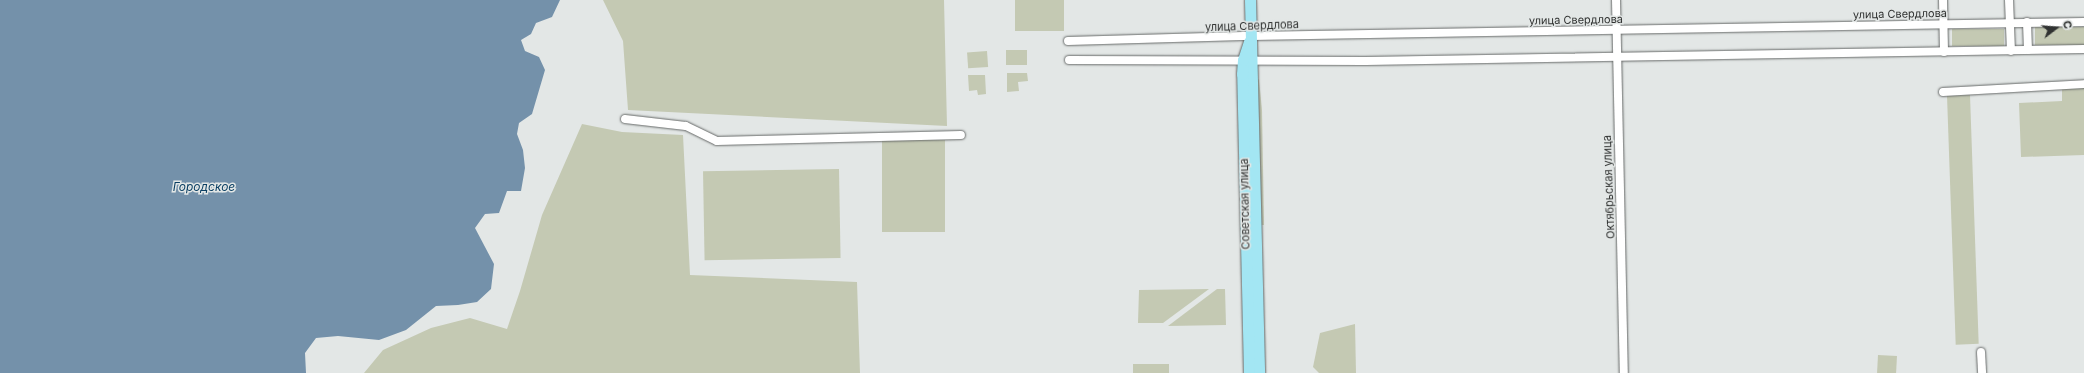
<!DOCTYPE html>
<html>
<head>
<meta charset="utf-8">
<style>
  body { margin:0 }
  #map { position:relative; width:2084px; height:373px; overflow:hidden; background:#e3e7e6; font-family:Inter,sans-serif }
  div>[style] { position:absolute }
  .green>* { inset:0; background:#c4c9b3; transform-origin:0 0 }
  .water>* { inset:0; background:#7491aa }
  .roads { filter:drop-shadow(0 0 1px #666968) drop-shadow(0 0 1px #666968) }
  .minor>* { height:8px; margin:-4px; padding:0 4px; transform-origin:4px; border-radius:4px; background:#fff }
  .major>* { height:11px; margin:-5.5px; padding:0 5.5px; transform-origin:5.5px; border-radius:5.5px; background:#a3e6f3 }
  span { translate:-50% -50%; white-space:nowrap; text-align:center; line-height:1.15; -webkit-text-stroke:3px #e3e7e6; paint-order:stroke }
  .street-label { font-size:11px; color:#313332 }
  .water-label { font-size:12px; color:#0a3f63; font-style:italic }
  .north { position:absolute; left:2036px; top:8px; width:40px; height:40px; -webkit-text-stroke:3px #e3e7e6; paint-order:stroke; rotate:74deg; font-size:11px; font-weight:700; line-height:16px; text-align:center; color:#313332 }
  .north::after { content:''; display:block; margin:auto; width:14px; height:18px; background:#313332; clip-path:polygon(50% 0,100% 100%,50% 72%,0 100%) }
</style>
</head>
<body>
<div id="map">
  <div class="green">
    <i style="clip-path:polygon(603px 0,944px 0,947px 126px,628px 110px,623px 41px)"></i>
    <i style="left:1015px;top:0;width:49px;height:31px"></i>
    <i style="left:2084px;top:27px;width:18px;height:49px;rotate:90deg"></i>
    <i style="left:2004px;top:29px;width:17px;height:52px;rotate:90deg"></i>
    <i style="left:1027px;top:50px;width:15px;height:21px;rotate:90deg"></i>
    <i style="left:987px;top:51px;width:16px;height:20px;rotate:86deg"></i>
    <i style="clip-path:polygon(1007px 73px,1027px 73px,1028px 81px,1018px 82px,1019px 91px,1007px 92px)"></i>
    <i style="clip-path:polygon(968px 75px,985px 75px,986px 94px,978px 95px,977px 90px,969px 91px)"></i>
    <i style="clip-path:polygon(1257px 78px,1259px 80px,1262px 110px,1264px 225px,1260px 225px)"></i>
    <i style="clip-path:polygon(2084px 85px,2084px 155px,2021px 157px,2019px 103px,2062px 101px,2062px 86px)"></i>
    <i style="left:1970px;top:95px;width:249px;height:23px;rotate:88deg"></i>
    <i style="clip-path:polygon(582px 124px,622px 132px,683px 135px,690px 275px,857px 282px,860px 373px,364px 373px,383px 350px,431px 328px,470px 318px,507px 329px,520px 291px,542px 215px)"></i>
    <i style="left:882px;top:140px;width:63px;height:92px"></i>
    <i style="left:839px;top:169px;width:89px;height:136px;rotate:89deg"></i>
    <i style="clip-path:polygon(1209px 289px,1163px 323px,1138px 323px,1139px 290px)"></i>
    <i style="clip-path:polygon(1217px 289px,1225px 289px,1226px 325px,1168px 326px)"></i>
    <i style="clip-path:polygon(1355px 324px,1356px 373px,1319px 373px,1313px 367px,1320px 333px)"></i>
    <i style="left:1878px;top:355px;width:19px;height:18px;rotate:3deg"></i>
    <i style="left:1169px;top:364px;width:9px;height:36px;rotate:90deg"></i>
  </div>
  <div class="water">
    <i style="clip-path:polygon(0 0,560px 0,552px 17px,536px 23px,531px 34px,521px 40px,525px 51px,539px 57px,545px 70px,532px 114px,519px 123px,517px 134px,523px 150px,525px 168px,521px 191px,507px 191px,499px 213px,485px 214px,475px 228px,494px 264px,491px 289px,477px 302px,458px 305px,436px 306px,406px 330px,379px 340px,338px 336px,316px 338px,305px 353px,306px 373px,0 373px)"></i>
  </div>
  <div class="roads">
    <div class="minor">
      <i style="left:1616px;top:0;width:373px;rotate:88.8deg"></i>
      <i style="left:1943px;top:0;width:52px;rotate:88.9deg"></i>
      <i style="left:2009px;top:0;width:51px;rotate:87.8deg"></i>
      <i style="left:2027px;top:22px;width:28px;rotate:88deg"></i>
      <i style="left:1068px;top:41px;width:184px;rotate:-1.6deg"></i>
      <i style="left:1252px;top:36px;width:832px;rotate:-0.96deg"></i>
      <i style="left:1069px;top:60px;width:297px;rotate:0.2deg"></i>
      <i style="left:1366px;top:61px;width:718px;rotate:-0.96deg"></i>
      <i style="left:1943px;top:92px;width:141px;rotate:-3.2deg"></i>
      <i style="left:625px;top:119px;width:61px;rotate:6.5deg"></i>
      <i style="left:686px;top:126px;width:34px;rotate:26deg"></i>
      <i style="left:717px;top:141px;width:244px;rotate:-1.4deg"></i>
      <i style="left:1981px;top:352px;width:21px;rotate:87deg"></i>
    </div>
    <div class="major">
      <i style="left:1250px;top:0;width:373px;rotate:88.6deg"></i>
      <i style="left:1249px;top:373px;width:299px;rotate:-91.3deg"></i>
      <i style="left:1242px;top:74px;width:14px;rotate:-86deg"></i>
      <i style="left:1243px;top:60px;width:19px;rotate:-72deg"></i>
    </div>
  </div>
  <div class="street-label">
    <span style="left:1900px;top:14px;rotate:-1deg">улица Свердлова</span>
    <span style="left:1576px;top:20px;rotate:-1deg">улица Свердлова</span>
    <span style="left:1252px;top:26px;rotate:-2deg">улица Свердлова</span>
    <span style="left:1609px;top:187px;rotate:-92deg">Октябрьская улица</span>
    <span style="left:1245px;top:204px;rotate:-91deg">Советская улица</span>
  </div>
  <div class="water-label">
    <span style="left:204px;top:187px">Городское</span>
  </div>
  <div class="north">С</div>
</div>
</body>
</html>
